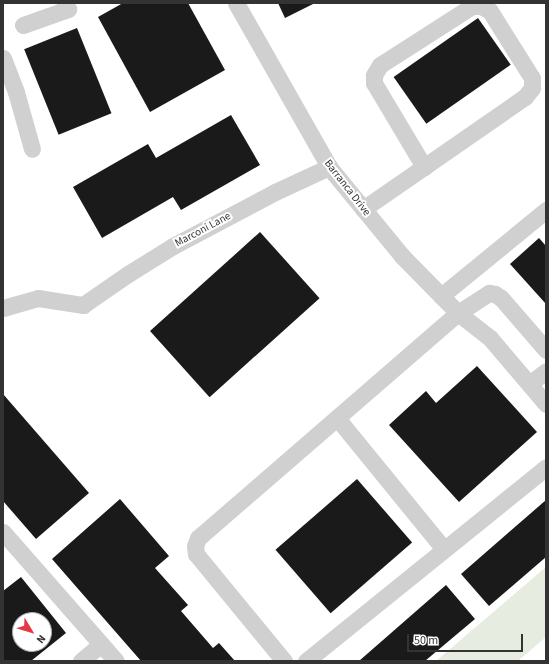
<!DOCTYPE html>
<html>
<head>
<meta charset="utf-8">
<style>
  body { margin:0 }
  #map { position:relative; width:549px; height:664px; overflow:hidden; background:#fff; font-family:"Source Sans 3",sans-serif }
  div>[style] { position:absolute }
  .green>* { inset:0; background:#e6ecdf }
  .building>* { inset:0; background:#1a1a1a; transform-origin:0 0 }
  .minor>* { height:17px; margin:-8.5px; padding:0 8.5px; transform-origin:8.5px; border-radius:8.5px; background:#d0d0d0 }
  span { translate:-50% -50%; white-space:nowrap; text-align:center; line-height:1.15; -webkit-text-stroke:4px #fff; paint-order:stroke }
  .street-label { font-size:11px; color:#333 }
  .frame { position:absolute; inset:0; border:4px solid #333; pointer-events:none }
  .north { position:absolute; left:12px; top:612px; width:40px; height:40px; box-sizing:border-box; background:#fff; border:1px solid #adadad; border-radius:50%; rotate:128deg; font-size:11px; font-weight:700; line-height:16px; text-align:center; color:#333 }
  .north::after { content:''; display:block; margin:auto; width:14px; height:18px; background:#e63946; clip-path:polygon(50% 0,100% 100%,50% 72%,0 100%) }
  .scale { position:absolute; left:407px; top:634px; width:116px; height:18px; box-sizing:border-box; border:2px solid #333; border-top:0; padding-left:5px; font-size:12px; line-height:14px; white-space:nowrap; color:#333; -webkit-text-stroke:3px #fff; paint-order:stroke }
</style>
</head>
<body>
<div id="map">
  <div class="green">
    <i style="clip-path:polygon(546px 567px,546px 637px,518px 661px,436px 661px)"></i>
  </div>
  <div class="building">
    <i style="clip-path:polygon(123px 3px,188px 3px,225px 70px,150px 112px,98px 17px)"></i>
    <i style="clip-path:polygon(278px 3px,315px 3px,285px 18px)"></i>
    <i style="left:478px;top:18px;width:57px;height:103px;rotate:55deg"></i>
    <i style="left:77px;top:28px;width:92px;height:57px;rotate:68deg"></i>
    <i style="clip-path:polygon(231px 115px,260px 165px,181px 210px,173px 197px,102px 238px,73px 187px,148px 144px,156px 158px)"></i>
    <i style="left:260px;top:232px;width:89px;height:148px;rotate:48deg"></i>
    <i style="clip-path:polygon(539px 238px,546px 246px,546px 304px,510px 264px)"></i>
    <i style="clip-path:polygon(477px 366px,537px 432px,459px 502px,389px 425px,426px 391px,436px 403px)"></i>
    <i style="clip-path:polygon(3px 394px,89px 493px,36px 539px,3px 501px)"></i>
    <i style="left:357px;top:479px;width:84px;height:108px;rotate:49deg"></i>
    <i style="clip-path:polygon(120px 499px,169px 556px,155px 568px,188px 605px,181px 611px,213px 648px,219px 643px,235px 661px,141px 661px,52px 559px)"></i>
    <i style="clip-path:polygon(546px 500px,546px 557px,489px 606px,461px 574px)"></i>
    <i style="clip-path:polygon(evenodd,21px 577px,66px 633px,31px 661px,3px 661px,3px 591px,21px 577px,20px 620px,44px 620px,44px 644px,20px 644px,20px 620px)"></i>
    <i style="clip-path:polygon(446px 585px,475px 619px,425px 661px,359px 661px)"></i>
  </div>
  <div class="minor">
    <i style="left:236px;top:3px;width:189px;rotate:60.4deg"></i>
    <i style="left:329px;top:167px;width:115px;rotate:50.6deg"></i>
    <i style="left:402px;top:256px;width:80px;rotate:45.5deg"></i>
    <i style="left:458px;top:313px;width:41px;rotate:38deg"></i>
    <i style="left:490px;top:338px;width:87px;rotate:49.7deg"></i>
    <i style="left:23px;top:25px;width:48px;rotate:-19.6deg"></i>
    <i style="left:68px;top:9px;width:7px;rotate:-117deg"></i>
    <i style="left:3px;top:58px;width:36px;rotate:69deg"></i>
    <i style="left:16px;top:92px;width:59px;rotate:74.3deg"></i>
    <i style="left:363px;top:209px;width:197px;rotate:-34.7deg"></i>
    <i style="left:525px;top:97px;width:11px;rotate:-52deg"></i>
    <i style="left:532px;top:88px;width:10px;rotate:-90deg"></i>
    <i style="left:532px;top:78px;width:79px;rotate:-122.1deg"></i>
    <i style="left:490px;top:11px;width:10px;rotate:-151deg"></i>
    <i style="left:481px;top:6px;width:9px;rotate:180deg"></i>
    <i style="left:472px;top:6px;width:109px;rotate:147.3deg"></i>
    <i style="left:380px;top:65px;width:12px;rotate:121deg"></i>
    <i style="left:374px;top:75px;width:8px;rotate:90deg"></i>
    <i style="left:374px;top:83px;width:98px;rotate:59.2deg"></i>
    <i style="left:441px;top:296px;width:136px;rotate:-39.3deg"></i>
    <i style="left:3px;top:308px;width:36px;rotate:-16deg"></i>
    <i style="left:38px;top:298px;width:46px;rotate:8.8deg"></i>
    <i style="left:83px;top:305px;width:55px;rotate:-34.6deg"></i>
    <i style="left:128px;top:274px;width:53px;rotate:-31.9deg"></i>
    <i style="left:173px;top:246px;width:115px;rotate:-27.9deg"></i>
    <i style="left:275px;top:192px;width:60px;rotate:-24.8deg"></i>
    <i style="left:529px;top:384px;width:21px;rotate:-37deg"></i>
    <i style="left:337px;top:418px;width:169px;rotate:50.8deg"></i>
    <i style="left:3px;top:532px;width:171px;rotate:48.8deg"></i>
    <i style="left:81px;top:661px;width:26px;rotate:-40deg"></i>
    <i style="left:284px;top:661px;width:139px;rotate:-129.4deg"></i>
    <i style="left:196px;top:554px;width:8px;rotate:-97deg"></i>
    <i style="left:195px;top:546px;width:9px;rotate:-69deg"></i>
    <i style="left:198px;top:538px;width:344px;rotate:-40.9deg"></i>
    <i style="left:458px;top:313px;width:37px;rotate:-33deg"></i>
    <i style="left:489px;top:293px;width:6px;rotate:9deg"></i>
    <i style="left:495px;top:294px;width:7px;rotate:34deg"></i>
    <i style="left:501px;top:298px;width:69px;rotate:49.1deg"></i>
    <i style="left:306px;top:661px;width:309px;rotate:-38.9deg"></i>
  </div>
  <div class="street-label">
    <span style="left:347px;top:188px;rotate:52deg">Barranca Drive</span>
    <span style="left:203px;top:230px;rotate:-28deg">Marconi Lane</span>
  </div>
  <div class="frame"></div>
  <div class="north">N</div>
  <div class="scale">50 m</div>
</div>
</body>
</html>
